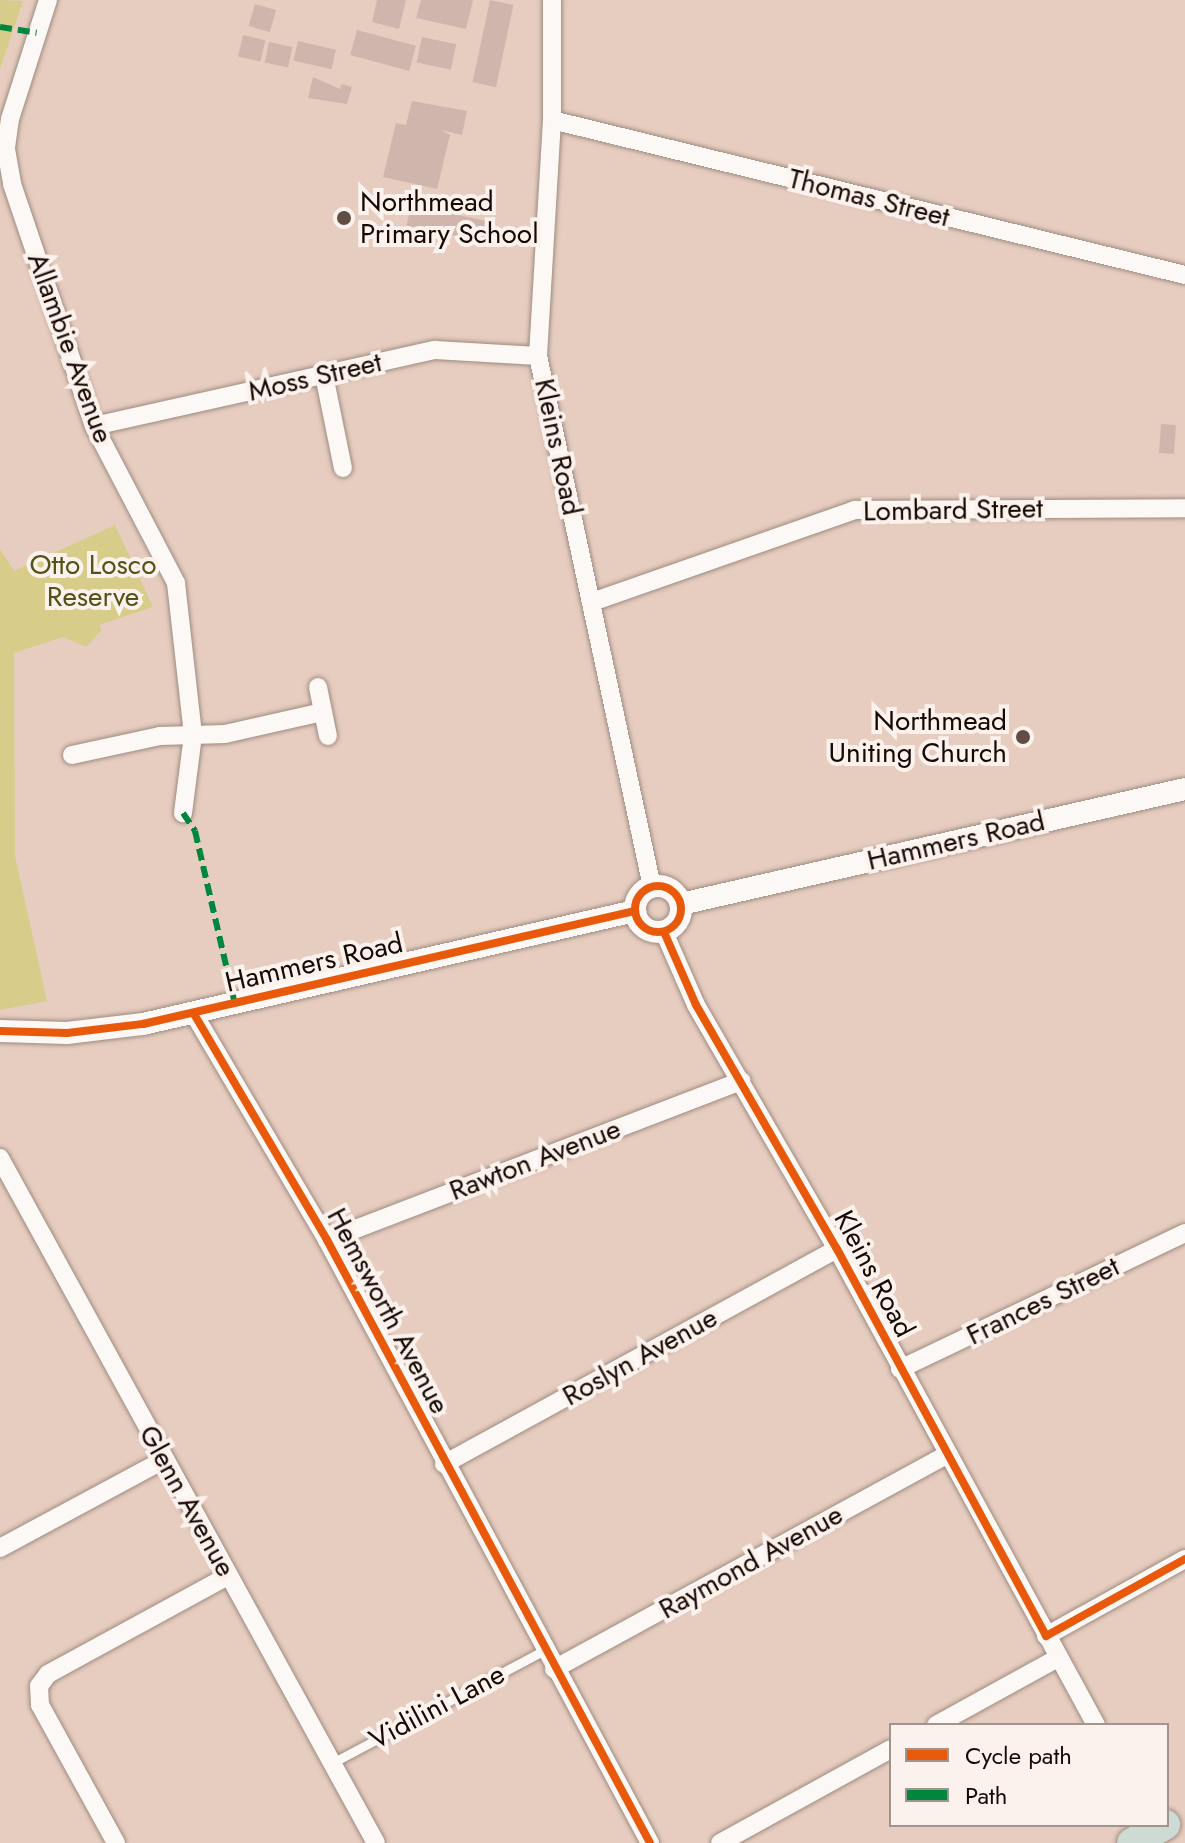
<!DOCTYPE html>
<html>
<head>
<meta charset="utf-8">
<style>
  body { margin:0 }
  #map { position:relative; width:1185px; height:1843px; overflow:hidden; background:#e7cdbf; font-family:Jost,sans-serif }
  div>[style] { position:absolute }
  .green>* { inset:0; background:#d8cc8b }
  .building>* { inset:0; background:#d0b5ad; transform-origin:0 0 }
  .roads { filter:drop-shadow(0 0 2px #9e8b81) drop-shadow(0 0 2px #9e8b81) }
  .service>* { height:9px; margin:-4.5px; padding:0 4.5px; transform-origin:4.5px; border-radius:4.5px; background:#fbf8f5 }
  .minor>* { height:18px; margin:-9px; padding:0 9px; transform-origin:9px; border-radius:9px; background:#fbf8f5 }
  .tertiary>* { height:22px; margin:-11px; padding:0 11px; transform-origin:11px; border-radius:11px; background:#fbf8f5 }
  .tertiary>.ring { margin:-11px; padding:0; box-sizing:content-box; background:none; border:22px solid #fbf8f5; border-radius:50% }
  .trunk>* { height:30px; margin:-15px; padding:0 15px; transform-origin:15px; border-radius:15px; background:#cedad4 }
  .quiet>* { height:6px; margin-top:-3px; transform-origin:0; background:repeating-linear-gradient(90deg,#00873e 0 12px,transparent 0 18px) }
  .cycleway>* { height:8px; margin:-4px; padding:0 4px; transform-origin:4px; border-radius:4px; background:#e8590c }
  .cycleway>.ring { margin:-4px; padding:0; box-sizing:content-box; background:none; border:8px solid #e8590c; border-radius:50% }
  .dots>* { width:22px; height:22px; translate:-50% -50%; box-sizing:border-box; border:4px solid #fcf2ed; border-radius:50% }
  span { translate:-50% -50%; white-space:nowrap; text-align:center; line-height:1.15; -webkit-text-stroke:8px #fcf2ed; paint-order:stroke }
  .street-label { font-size:28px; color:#170802 }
  .poi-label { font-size:28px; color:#170802 }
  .left { translate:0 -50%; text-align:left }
  .right { translate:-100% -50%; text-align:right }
  .park-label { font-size:28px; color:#535217 }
  .legend { position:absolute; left:889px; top:1723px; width:280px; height:104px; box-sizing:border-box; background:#fcf2ed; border:2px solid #a0948f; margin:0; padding:10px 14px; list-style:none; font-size:24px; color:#170802 }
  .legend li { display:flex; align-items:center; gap:16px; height:40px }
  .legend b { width:40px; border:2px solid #a0948f }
</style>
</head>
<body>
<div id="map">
  <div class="green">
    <i style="clip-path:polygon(0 0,23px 1px,0 69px)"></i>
    <i style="clip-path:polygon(115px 525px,153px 607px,99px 625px,102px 630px,86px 647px,63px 637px,14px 653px,15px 856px,47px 1001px,0 1010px,0 549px,14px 571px)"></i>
  </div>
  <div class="building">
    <i style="clip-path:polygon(377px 0,406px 0,399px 29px,372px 22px)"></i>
    <i style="clip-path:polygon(421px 0,473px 0,466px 29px,416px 18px)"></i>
    <i style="left:490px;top:0;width:24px;height:84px;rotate:12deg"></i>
    <i style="left:255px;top:4px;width:22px;height:23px;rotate:16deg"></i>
    <i style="left:357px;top:30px;width:61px;height:26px;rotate:15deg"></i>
    <i style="left:243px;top:35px;width:23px;height:22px;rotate:13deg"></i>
    <i style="left:422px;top:37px;width:35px;height:26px;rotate:12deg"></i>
    <i style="left:298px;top:41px;width:39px;height:20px;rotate:13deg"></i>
    <i style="left:269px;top:42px;width:24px;height:21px;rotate:12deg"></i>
    <i style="clip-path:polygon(313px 77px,340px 89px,341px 84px,352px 87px,347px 104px,308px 98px)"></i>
    <i style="clip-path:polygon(412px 101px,467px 111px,462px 135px,441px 130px,450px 135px,437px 189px,383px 177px,396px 123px,406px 125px)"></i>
    <i style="left:411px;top:205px;width:76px;height:21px;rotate:12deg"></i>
    <i style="left:1161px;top:424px;width:15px;height:29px;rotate:4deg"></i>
  </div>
  <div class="roads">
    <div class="service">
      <i style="left:332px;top:1763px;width:239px;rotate:-28deg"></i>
    </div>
    <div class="minor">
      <i style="left:48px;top:0;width:125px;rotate:107.7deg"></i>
      <i style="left:10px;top:119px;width:30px;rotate:98deg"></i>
      <i style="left:6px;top:149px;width:36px;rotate:80deg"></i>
      <i style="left:12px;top:184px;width:256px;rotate:71.3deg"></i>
      <i style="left:94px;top:426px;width:177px;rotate:62.4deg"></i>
      <i style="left:176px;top:583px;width:153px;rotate:83.6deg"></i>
      <i style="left:193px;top:735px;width:79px;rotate:97.3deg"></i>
      <i style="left:552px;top:0;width:120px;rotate:90deg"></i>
      <i style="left:552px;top:120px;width:236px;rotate:93.4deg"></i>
      <i style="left:538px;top:356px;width:543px;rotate:77.88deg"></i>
      <i style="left:552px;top:120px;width:652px;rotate:13.76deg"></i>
      <i style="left:324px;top:375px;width:95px;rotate:78.5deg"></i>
      <i style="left:94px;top:426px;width:349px;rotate:-12.6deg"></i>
      <i style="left:435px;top:350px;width:103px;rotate:3.3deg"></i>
      <i style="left:592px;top:602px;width:278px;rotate:-19.3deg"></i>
      <i style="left:854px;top:510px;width:331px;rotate:-0.3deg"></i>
      <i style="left:318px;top:687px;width:50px;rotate:78.5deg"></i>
      <i style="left:72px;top:755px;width:90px;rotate:-12.2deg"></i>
      <i style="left:160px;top:736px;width:65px;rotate:-1.8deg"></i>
      <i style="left:225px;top:734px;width:100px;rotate:-12.7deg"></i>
      <i style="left:664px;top:932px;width:80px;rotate:66.3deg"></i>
      <i style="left:696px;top:1005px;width:282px;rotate:60deg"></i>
      <i style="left:837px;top:1249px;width:542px;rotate:61.45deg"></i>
      <i style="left:194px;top:1014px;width:262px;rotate:59.5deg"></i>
      <i style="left:327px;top:1240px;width:684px;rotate:61.82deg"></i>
      <i style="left:0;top:1158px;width:781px;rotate:61.24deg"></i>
      <i style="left:327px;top:1240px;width:444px;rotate:-21deg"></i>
      <i style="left:900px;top:1369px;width:316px;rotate:-25.5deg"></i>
      <i style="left:444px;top:1464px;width:448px;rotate:-28.7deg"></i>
      <i style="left:0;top:1548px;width:187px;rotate:-28.3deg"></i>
      <i style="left:1046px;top:1636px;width:159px;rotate:-29deg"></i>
      <i style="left:554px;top:1669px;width:447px;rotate:-28.6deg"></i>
      <i style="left:936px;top:1725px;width:139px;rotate:-28.8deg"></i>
      <i style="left:116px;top:1843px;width:158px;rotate:-118.8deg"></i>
      <i style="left:40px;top:1705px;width:19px;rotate:-93deg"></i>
      <i style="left:39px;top:1686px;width:15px;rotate:-53deg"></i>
      <i style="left:48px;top:1674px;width:205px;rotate:-28.6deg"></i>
      <i style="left:720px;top:1843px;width:195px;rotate:-28.8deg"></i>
    </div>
    <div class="tertiary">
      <i class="ring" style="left:635px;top:886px;width:24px;height:24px"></i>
      <i style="left:681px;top:904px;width:517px;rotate:-12.85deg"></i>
      <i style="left:0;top:1031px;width:67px;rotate:1.7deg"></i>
      <i style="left:67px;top:1033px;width:77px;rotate:-6.8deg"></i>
      <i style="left:143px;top:1024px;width:505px;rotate:-12.94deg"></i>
    </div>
    <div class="trunk">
      <i style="left:1132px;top:1843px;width:38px;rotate:-29deg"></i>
    </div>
  </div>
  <div class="quiet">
    <i style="left:0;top:27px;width:37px;rotate:9deg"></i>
    <i style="left:183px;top:813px;width:22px;rotate:56deg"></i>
    <i style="left:195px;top:831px;width:178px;rotate:77deg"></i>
  </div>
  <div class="cycleway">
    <i class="ring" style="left:635px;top:886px;width:38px;height:38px"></i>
    <i style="left:664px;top:932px;width:80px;rotate:66.3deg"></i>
    <i style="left:696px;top:1005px;width:282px;rotate:60deg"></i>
    <i style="left:837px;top:1249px;width:440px;rotate:61.6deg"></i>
    <i style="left:1046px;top:1636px;width:159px;rotate:-29deg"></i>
    <i style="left:194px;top:1014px;width:262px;rotate:59.5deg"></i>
    <i style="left:327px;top:1240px;width:684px;rotate:61.82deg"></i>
    <i style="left:0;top:1031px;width:67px;rotate:1.7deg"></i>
    <i style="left:67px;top:1033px;width:77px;rotate:-6.8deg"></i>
    <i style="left:143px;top:1024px;width:505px;rotate:-12.94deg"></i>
  </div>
  <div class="dots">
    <i style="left:344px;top:218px;background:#604d44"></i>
    <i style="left:1023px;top:737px;background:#604d44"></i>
  </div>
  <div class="street-label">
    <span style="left:869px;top:198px;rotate:14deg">Thomas Street</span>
    <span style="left:70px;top:348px;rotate:70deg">Allambie Avenue</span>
    <span style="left:315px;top:377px;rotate:-13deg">Moss Street</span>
    <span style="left:558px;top:447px;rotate:78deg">Kleins Road</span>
    <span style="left:953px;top:510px;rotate:-1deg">Lombard Street</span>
    <span style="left:956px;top:841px;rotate:-13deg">Hammers Road</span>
    <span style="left:314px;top:963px;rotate:-13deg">Hammers Road</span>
    <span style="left:535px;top:1160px;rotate:-21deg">Rawton Avenue</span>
    <span style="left:874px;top:1274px;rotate:62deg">Kleins Road</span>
    <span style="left:1043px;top:1301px;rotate:-26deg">Frances Street</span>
    <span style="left:388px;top:1311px;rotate:62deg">Hemsworth Avenue</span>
    <span style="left:640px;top:1357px;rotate:-29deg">Roslyn Avenue</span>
    <span style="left:187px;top:1501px;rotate:61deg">Glenn Avenue</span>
    <span style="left:751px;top:1562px;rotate:-29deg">Raymond Avenue</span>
    <span style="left:437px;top:1707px;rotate:-28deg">Vidilini Lane</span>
  </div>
  <div class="poi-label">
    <span class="left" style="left:360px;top:218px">Northmead<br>Primary School</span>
    <span class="right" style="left:1007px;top:737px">Northmead<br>Uniting Church</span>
  </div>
  <div class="park-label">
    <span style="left:93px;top:581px">Otto Losco<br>Reserve</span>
  </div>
  <ul class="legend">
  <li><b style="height:10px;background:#e8590c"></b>Cycle path</li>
  <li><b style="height:10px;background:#00873e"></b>Path</li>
  </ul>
</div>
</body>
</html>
